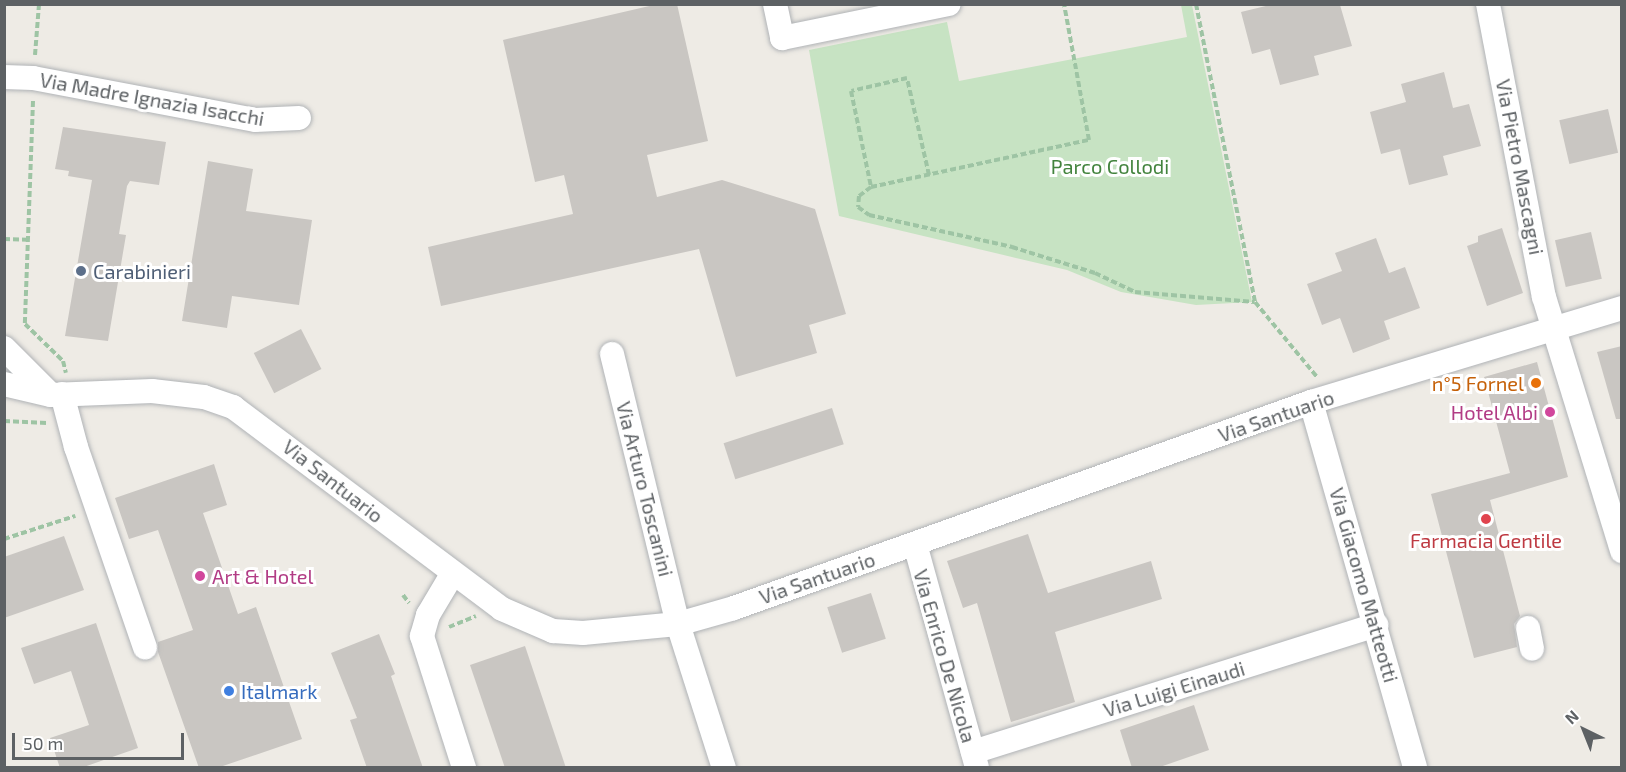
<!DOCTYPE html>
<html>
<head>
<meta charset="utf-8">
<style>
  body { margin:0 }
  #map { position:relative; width:1626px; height:772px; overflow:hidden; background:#eeebe5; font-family:"Exo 2",sans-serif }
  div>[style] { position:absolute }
  .green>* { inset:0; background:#c7e3c3 }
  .building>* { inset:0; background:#c9c6c2; transform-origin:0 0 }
  .path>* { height:4px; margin-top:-2px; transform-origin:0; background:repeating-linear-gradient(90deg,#9ec4a4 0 6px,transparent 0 9px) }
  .roads { filter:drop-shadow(0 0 2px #b0b3b6) drop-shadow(0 0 2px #b0b3b6) }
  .minor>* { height:24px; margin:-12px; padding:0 12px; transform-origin:12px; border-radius:12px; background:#fff }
  .dots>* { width:16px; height:16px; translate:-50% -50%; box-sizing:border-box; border:3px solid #fff; border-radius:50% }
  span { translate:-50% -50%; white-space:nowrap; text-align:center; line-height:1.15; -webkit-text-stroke:6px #fff; paint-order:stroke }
  .street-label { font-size:20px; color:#5d6164 }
  .park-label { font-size:20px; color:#42833d }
  .service-label { font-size:20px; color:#4e5e75 }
  .left { translate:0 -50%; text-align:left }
  .food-label { font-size:20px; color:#c56008 }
  .right { translate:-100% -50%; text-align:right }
  .hotel-label { font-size:20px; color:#b23c85 }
  .health-label { font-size:20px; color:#be3a42 }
  .shop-label { font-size:20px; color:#366cbe }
  .frame { position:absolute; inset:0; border:6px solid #5d6164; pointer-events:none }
  .north { position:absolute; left:1554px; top:700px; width:60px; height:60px; -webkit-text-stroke:4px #fff; paint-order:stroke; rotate:317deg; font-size:16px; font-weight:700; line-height:24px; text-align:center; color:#5d6164 }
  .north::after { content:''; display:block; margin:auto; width:21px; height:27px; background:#5d6164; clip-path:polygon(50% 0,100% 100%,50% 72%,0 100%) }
  .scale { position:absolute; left:12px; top:733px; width:172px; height:27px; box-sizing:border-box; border:3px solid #5d6164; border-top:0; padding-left:8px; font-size:18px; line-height:21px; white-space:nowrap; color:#5d6164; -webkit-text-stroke:4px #fff; paint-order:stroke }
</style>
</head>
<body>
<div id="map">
  <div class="green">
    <i style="clip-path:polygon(1181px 5px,1192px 5px,1252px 302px,1196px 305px,1121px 292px,1067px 270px,839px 216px,809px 50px,947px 22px,959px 81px,1187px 37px)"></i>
  </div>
  <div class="building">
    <i style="clip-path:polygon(658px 4px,677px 4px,708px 141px,647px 155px,657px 197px,722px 180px,815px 209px,846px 314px,809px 325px,817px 353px,736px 377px,699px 249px,441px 306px,428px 247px,573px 214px,564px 175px,535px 182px,503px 40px)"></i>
    <i style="clip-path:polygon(1270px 5px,1340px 5px,1352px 46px,1314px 56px,1319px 75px,1280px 85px,1270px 49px,1252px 54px,1241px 12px)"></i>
    <i style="clip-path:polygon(1444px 72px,1453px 108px,1469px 104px,1481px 146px,1443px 156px,1448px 175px,1409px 185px,1400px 149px,1381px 154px,1370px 112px,1406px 102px,1401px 84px)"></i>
    <i style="left:1608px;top:109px;width:45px;height:50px;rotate:77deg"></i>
    <i style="clip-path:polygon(63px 127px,166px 142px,159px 185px,130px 181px,127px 186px,119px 234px,126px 235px,108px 341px,65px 336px,92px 180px,68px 176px,69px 171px,55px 169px)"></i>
    <i style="clip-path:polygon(208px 161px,253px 169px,246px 211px,312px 220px,299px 305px,232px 296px,227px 328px,182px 321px)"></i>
    <i style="clip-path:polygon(1502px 228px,1523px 293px,1487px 306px,1467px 246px,1478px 242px,1478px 236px)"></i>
    <i style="left:1591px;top:232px;width:48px;height:37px;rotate:77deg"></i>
    <i style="clip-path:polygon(1376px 238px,1389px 273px,1405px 267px,1420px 308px,1384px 321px,1390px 339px,1353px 353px,1340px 318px,1322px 325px,1307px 284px,1342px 271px,1335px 253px)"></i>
    <i style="left:301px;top:329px;width:45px;height:53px;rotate:63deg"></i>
    <i style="clip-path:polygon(1622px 346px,1622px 419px,1616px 419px,1597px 352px)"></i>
    <i style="clip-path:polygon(1537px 362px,1568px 477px,1490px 500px,1520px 616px,1514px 624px,1517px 647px,1474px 658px,1431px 494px,1510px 473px,1484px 377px)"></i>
    <i style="left:832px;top:408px;width:38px;height:114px;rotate:72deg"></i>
    <i style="clip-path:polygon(214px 464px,227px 505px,203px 513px,238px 614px,256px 607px,302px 739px,217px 768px,199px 768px,158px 652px,158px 642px,193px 630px,158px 530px,129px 539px,115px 498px)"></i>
    <i style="clip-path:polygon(1028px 534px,1048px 593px,1151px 561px,1162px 599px,1055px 632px,1075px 702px,1011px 722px,977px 603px,963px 608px,947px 561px)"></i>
    <i style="clip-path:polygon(64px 536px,84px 590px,4px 618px,4px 557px)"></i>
    <i style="left:871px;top:593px;width:48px;height:46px;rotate:72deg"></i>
    <i style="clip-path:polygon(96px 623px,138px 748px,81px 768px,60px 768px,50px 738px,89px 725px,71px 671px,34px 684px,21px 648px)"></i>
    <i style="clip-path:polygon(379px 634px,395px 674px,391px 676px,423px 768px,367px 768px,350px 720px,357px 718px,331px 653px)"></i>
    <i style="clip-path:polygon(525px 646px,566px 768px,505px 768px,470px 665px)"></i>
    <i style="clip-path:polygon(1194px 705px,1209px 750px,1157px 768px,1132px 768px,1120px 730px)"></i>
  </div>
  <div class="path">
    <i style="left:1196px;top:4px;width:304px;rotate:78.8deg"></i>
    <i style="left:35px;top:55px;width:51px;rotate:-85.5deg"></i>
    <i style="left:33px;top:101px;width:223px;rotate:92.1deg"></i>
    <i style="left:25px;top:324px;width:53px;rotate:44.2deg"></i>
    <i style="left:63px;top:361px;width:12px;rotate:76deg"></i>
    <i style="left:929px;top:175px;width:99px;rotate:-102.8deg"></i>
    <i style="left:907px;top:78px;width:57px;rotate:166.9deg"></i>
    <i style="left:851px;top:91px;width:98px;rotate:78.2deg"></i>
    <i style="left:871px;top:187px;width:15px;rotate:143deg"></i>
    <i style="left:859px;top:196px;width:11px;rotate:95deg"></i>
    <i style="left:858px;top:207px;width:14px;rotate:36deg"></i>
    <i style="left:869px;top:215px;width:147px;rotate:12.6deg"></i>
    <i style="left:1012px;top:247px;width:87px;rotate:17.4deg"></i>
    <i style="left:1095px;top:273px;width:44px;rotate:25.4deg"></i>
    <i style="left:1135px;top:292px;width:120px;rotate:4.8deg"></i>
    <i style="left:1255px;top:302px;width:97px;rotate:50.4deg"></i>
    <i style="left:871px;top:187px;width:223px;rotate:-12.2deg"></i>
    <i style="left:1089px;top:140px;width:138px;rotate:-100.4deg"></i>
    <i style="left:4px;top:239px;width:24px;rotate:2deg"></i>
    <i style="left:4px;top:421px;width:43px;rotate:2.7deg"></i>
    <i style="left:4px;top:539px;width:75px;rotate:-17.9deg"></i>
    <i style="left:403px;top:595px;width:10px;rotate:53deg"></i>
    <i style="left:449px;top:627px;width:29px;rotate:-22deg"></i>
  </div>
  <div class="roads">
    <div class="minor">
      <i style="left:775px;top:4px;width:35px;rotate:78deg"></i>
      <i style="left:782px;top:38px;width:170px;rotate:-11.5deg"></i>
      <i style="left:1488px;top:4px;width:298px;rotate:79.2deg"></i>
      <i style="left:1544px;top:297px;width:266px;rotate:72.9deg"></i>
      <i style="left:4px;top:77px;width:29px;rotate:2deg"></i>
      <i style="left:33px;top:78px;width:226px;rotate:10.7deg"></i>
      <i style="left:255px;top:120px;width:44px;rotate:-2.6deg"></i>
      <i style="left:4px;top:348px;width:64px;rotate:45deg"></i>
      <i style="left:612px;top:354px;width:278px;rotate:76.3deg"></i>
      <i style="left:678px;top:624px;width:151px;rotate:72.3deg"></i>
      <i style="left:4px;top:384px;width:48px;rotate:13.2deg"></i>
      <i style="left:51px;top:395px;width:101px;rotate:-2.3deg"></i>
      <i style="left:152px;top:391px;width:52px;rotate:6.6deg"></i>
      <i style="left:204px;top:397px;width:31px;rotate:19deg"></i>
      <i style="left:233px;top:407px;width:336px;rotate:36.9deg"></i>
      <i style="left:502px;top:609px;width:56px;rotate:23.3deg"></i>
      <i style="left:553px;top:631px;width:30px;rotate:4deg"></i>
      <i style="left:583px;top:633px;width:95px;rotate:-5.4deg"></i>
      <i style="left:678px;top:624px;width:58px;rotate:-15.9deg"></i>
      <i style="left:734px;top:608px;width:613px;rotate:-19.65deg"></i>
      <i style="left:1311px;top:402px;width:325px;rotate:-16.8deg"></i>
      <i style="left:62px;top:394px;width:55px;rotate:75.2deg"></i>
      <i style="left:76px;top:447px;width:212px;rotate:71deg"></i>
      <i style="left:1311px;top:402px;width:380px;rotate:74.1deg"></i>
      <i style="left:915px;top:544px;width:231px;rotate:74.5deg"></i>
      <i style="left:453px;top:573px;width:49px;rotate:120.8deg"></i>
      <i style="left:428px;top:615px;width:22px;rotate:106deg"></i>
      <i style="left:422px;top:636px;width:139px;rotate:72.3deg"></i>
      <i style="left:1528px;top:628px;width:21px;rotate:79deg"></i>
      <i style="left:973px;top:752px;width:423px;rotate:-17.5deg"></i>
    </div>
  </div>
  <div class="dots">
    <i style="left:81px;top:271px;background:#5c6f8a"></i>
    <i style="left:1536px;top:383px;background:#e8710a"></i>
    <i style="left:1550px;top:412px;background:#d1479c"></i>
    <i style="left:1486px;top:519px;background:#e0444e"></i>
    <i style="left:200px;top:576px;background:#d1479c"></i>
    <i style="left:229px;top:691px;background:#3f7fe0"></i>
  </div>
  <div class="street-label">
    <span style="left:152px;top:99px;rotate:10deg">Via Madre Ignazia Isacchi</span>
    <span style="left:1520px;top:167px;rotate:79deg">Via Pietro Mascagni</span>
    <span style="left:1276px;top:416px;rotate:-19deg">Via Santuario</span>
    <span style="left:333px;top:481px;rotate:38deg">Via Santuario</span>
    <span style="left:645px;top:489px;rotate:76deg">Via Arturo Toscanini</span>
    <span style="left:817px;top:578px;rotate:-19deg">Via Santuario</span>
    <span style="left:1364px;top:585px;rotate:74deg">Via Giacomo Matteotti</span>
    <span style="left:945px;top:656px;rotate:74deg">Via Enrico De Nicola</span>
    <span style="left:1174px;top:689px;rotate:-17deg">Via Luigi Einaudi</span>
  </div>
  <div class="park-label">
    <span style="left:1110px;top:166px">Parco Collodi</span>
  </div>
  <div class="service-label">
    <span class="left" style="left:93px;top:271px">Carabinieri</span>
  </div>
  <div class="food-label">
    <span class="right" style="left:1524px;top:383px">n°5 Fornel</span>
  </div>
  <div class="hotel-label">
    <span class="right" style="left:1538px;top:412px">Hotel Albi</span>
    <span class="left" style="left:212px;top:576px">Art &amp; Hotel</span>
  </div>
  <div class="health-label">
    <span style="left:1486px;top:540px">Farmacia Gentile</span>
  </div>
  <div class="shop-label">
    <span class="left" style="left:241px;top:691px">Italmark</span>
  </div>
  <div class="frame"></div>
  <div class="north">N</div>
  <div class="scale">50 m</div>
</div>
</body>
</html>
